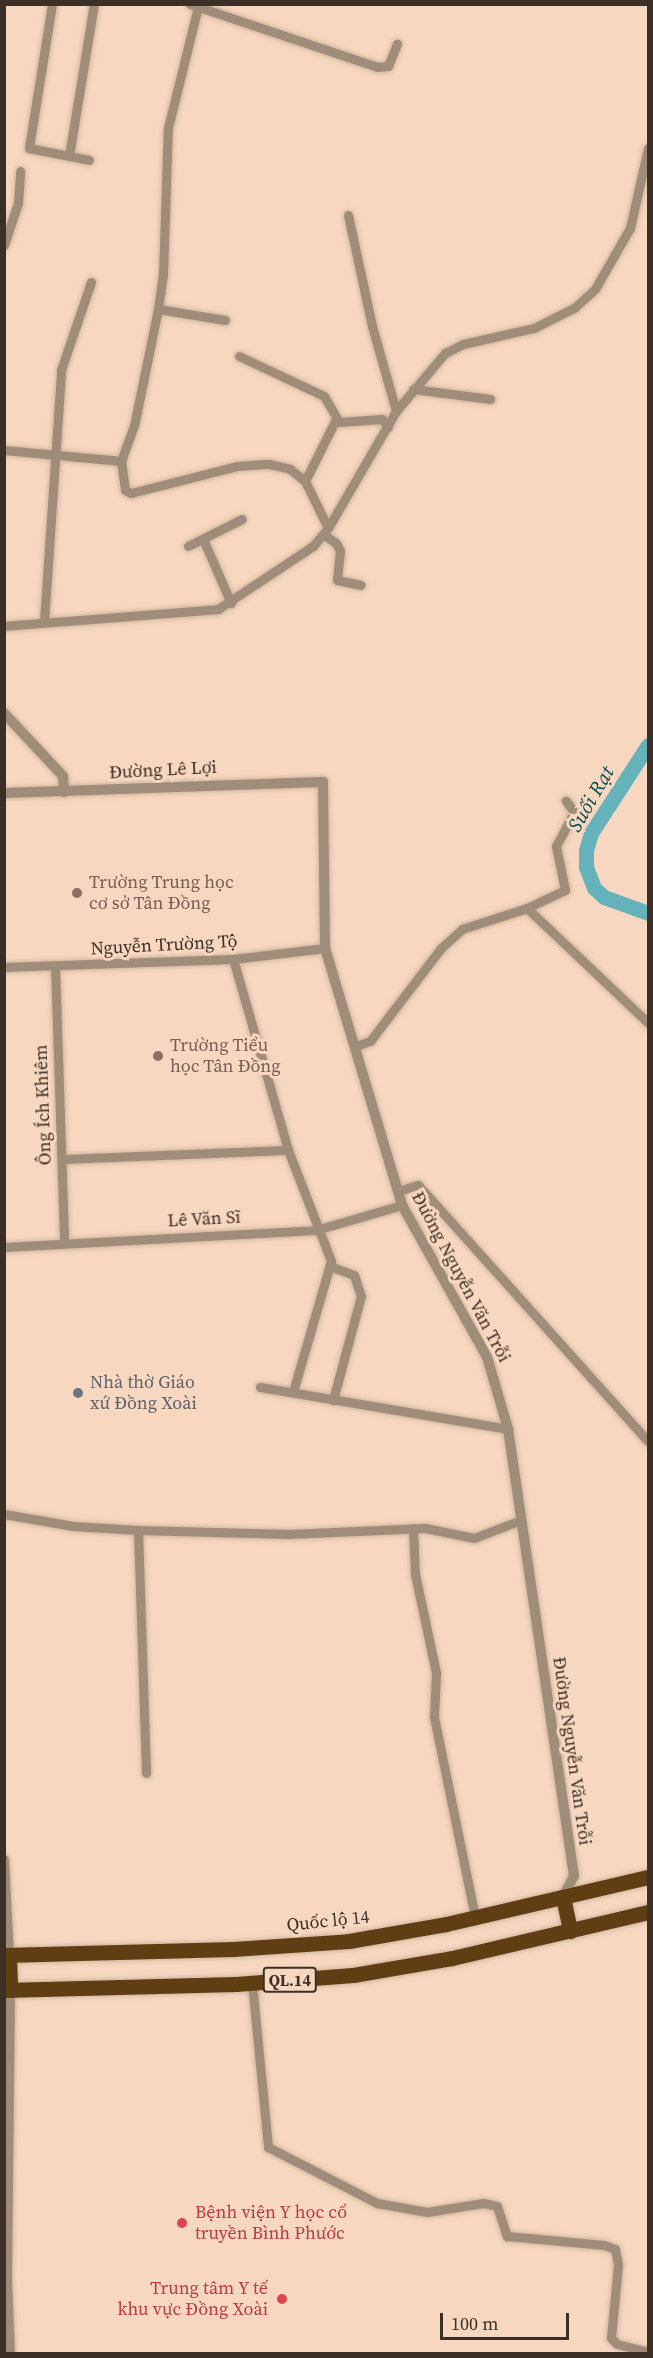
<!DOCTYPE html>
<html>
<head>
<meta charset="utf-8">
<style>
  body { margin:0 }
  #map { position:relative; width:653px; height:2358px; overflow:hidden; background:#f7d7bf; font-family:"Source Serif 4",serif }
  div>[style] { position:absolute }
  .river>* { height:15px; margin:-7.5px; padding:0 7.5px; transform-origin:7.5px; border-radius:7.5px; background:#66b2ba }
  .roads { filter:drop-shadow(0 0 2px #d2b6a0) drop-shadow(0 0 2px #d2b6a0) }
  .minor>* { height:9px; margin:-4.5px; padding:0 4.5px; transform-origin:4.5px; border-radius:4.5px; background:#9f8d7a }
  .tertiary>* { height:10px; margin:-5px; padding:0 5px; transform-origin:5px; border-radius:5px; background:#9f8d7a }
  .trunk>* { height:15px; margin:-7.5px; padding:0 7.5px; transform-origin:7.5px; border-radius:7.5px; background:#5f3e14 }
  .dots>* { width:16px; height:16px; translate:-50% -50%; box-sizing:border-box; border:3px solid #f7d7bf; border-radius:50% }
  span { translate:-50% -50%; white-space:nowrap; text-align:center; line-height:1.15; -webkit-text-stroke:6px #f7d7bf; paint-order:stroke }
  .shield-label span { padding:2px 4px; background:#f7d7bf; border:2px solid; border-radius:4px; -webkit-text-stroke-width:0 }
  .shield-label { font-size:16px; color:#3c3026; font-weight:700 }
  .street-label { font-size:18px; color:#3c3026 }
  .education-label { font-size:18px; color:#785e54 }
  .left { translate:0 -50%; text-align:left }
  .worship-label { font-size:18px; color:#5b616d }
  .health-label { font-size:18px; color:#be3a42 }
  .right { translate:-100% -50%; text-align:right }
  .water-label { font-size:20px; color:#074f54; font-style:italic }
  .frame { position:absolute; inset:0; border:6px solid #3c3026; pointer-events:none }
  .scale { position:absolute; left:440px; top:2313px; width:129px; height:27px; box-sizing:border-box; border:3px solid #3c3026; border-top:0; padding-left:8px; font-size:18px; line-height:21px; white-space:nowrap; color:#3c3026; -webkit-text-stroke:4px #f7d7bf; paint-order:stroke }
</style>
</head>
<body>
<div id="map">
  <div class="river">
    <i style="left:648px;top:745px;width:105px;rotate:122.9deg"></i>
    <i style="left:591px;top:833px;width:18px;rotate:106deg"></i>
    <i style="left:586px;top:850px;width:17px;rotate:90deg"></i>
    <i style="left:586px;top:867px;width:22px;rotate:69deg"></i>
    <i style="left:594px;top:888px;width:13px;rotate:42deg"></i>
    <i style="left:604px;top:897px;width:47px;rotate:20deg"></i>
  </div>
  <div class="roads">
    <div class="minor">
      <i style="left:52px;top:4px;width:146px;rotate:99.1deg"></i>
      <i style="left:29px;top:148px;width:61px;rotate:11.3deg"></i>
      <i style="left:190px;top:4px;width:197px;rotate:18.6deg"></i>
      <i style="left:377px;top:67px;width:11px;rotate:-5deg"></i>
      <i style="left:388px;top:66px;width:24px;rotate:-68deg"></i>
      <i style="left:69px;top:156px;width:154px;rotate:-80.7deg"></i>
      <i style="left:348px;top:215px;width:114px;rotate:77.8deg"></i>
      <i style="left:372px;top:326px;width:88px;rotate:74.2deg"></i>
      <i style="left:4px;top:245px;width:44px;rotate:-71.6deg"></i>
      <i style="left:18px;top:203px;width:32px;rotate:-86deg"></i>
      <i style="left:158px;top:309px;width:68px;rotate:9.3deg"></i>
      <i style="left:239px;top:356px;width:94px;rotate:25.2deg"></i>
      <i style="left:324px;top:396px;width:30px;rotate:60deg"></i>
      <i style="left:339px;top:422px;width:43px;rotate:-4deg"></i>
      <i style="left:382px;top:419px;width:10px;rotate:53deg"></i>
      <i style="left:413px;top:389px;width:78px;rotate:7.4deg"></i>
      <i style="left:4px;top:450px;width:118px;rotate:5.4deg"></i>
      <i style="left:121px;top:461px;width:37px;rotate:-70deg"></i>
      <i style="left:134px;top:426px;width:119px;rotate:-78.4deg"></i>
      <i style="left:158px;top:309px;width:34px;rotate:-82deg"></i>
      <i style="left:163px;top:275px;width:147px;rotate:-88.1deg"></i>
      <i style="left:168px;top:128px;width:125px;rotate:-76.1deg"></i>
      <i style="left:121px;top:461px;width:29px;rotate:82deg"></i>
      <i style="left:125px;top:490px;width:7px;rotate:27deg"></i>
      <i style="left:131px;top:493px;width:109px;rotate:-14.3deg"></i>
      <i style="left:237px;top:466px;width:32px;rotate:-4deg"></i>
      <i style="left:269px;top:464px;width:22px;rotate:13deg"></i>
      <i style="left:290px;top:469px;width:19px;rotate:39deg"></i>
      <i style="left:305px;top:481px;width:52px;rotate:63.9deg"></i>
      <i style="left:305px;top:481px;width:69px;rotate:-63.4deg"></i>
      <i style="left:324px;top:535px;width:14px;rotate:34deg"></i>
      <i style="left:336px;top:543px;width:9px;rotate:63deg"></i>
      <i style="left:340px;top:551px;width:29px;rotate:96deg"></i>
      <i style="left:337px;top:580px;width:24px;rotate:12deg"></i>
      <i style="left:203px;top:539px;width:70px;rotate:66.4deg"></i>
      <i style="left:188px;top:546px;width:60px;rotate:-26.6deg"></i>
      <i style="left:44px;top:622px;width:253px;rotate:-86.1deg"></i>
      <i style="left:61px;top:370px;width:93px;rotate:-71.2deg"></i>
      <i style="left:4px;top:626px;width:215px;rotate:-4.5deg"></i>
      <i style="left:218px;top:609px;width:114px;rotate:-33.6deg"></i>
      <i style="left:313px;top:546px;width:23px;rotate:-50deg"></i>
      <i style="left:328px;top:528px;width:135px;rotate:-59.8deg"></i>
      <i style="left:396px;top:411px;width:76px;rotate:-49.8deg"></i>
      <i style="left:445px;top:353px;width:20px;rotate:-27deg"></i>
      <i style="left:463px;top:344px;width:73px;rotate:-12.7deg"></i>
      <i style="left:534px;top:328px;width:45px;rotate:-26.6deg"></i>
      <i style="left:574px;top:308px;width:28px;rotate:-42deg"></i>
      <i style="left:595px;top:289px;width:70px;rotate:-60.2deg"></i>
      <i style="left:630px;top:228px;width:82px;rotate:-77.3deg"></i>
      <i style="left:527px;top:908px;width:167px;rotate:43.5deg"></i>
      <i style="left:233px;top:959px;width:199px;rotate:73.9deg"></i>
      <i style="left:288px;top:1150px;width:119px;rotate:68.8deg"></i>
      <i style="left:331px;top:1261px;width:136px;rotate:106.2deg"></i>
      <i style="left:55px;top:966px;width:277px;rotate:88.1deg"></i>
      <i style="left:4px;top:967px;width:229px;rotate:-2deg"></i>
      <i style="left:233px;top:959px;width:93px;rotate:-6.8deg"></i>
      <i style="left:356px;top:1046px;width:15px;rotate:-20deg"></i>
      <i style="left:370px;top:1041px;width:117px;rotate:-52.6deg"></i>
      <i style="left:441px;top:948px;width:28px;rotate:-42deg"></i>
      <i style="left:462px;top:929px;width:68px;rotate:-17.9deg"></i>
      <i style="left:527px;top:908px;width:42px;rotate:-25.3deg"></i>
      <i style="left:565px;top:890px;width:45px;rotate:-101.6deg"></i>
      <i style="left:556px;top:846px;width:38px;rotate:-62deg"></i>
      <i style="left:574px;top:812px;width:14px;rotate:-126deg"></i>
      <i style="left:62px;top:1159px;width:226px;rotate:-2.3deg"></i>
      <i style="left:398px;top:1191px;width:21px;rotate:-17deg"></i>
      <i style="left:418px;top:1185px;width:344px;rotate:48.1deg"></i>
      <i style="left:4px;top:1247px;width:312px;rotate:-3.1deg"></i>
      <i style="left:316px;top:1230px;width:90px;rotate:-16.2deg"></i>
      <i style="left:332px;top:1267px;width:23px;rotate:20deg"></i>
      <i style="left:354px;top:1275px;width:22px;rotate:72deg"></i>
      <i style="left:361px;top:1296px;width:108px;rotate:105.1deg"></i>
      <i style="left:260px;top:1387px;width:252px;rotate:9.6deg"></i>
      <i style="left:4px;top:1514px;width:70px;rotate:9.9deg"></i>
      <i style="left:73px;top:1526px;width:65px;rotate:3.5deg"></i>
      <i style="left:138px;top:1530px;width:151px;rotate:1.5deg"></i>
      <i style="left:289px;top:1534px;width:136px;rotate:-2.5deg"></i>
      <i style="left:425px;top:1528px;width:50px;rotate:11.5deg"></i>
      <i style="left:474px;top:1538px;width:50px;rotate:-21deg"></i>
      <i style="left:413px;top:1528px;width:46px;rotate:87.5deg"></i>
      <i style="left:415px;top:1574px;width:101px;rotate:78deg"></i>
      <i style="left:436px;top:1673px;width:44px;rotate:92.6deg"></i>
      <i style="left:434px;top:1717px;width:203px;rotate:78.4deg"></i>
      <i style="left:138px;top:1530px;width:243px;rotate:88.1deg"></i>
      <i style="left:252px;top:1983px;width:165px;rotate:84.4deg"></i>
      <i style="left:268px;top:2147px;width:123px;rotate:27.2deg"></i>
      <i style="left:377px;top:2203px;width:51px;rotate:10.2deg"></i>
      <i style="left:427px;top:2212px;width:57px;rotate:-9.1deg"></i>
      <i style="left:483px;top:2203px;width:14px;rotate:12deg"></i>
      <i style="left:497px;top:2206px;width:32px;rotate:72deg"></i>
      <i style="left:507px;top:2236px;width:97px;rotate:5.3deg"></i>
      <i style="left:604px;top:2245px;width:12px;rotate:20deg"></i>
      <i style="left:615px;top:2249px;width:16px;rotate:79deg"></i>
      <i style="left:618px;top:2265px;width:73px;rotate:95.5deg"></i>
      <i style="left:611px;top:2338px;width:8px;rotate:45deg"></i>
      <i style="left:617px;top:2344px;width:32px;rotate:14deg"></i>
    </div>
    <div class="tertiary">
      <i style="left:4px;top:713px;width:86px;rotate:46.9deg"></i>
      <i style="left:63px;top:776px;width:16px;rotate:86deg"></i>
      <i style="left:4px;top:793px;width:319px;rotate:-2deg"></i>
      <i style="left:323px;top:782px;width:166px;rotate:89.3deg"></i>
      <i style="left:325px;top:948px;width:268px;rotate:73.3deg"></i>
      <i style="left:402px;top:1205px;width:174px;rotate:60.8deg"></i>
      <i style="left:487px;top:1357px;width:75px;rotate:73.7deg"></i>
      <i style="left:508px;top:1429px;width:452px;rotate:81.6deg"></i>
      <i style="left:574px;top:1876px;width:24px;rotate:118deg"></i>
      <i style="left:4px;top:1860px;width:95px;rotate:87deg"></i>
      <i style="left:10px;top:2354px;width:76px;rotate:-92.3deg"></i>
      <i style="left:7px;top:2278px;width:288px;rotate:-89.4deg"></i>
    </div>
    <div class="trunk">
      <i style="left:563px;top:1897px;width:35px;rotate:78deg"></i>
      <i style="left:4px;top:1955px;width:229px;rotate:-1.5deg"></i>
      <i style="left:233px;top:1949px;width:116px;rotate:-3.9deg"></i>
      <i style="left:349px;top:1941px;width:98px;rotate:-9.9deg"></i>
      <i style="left:446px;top:1924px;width:207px;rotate:-13.1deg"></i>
      <i style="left:9px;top:1955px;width:35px;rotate:88deg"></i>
      <i style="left:4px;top:1990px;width:232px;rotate:-1.5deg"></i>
      <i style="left:236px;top:1984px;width:117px;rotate:-4.4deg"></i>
      <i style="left:353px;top:1975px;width:100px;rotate:-9.7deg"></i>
      <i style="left:452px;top:1958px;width:201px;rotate:-13.2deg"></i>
    </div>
  </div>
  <div class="dots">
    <i style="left:77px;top:893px;background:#8d6e63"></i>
    <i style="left:158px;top:1056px;background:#8d6e63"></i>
    <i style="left:78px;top:1393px;background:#6b7280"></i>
    <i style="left:182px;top:2223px;background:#e0444e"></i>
    <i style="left:282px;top:2299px;background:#e0444e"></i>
  </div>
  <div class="shield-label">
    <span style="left:290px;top:1980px">QL.14</span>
  </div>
  <div class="street-label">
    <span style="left:163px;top:770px;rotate:-3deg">Đường Lê Lợi</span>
    <span style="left:164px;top:945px;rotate:-3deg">Nguyễn Trường Tộ</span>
    <span style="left:43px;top:1105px;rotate:-92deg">Ông Ích Khiêm</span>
    <span style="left:204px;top:1219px;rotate:-3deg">Lê Văn Sĩ</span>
    <span style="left:461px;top:1277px;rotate:62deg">Đường Nguyễn Văn Trỗi</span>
    <span style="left:572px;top:1751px;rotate:82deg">Đường Nguyễn Văn Trỗi</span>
    <span style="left:328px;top:1921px;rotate:-6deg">Quốc lộ 14</span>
  </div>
  <div class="education-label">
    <span class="left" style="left:89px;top:893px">Trường Trung học<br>cơ sở Tân Đồng</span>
    <span class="left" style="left:170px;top:1056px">Trường Tiểu<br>học Tân Đồng</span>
  </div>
  <div class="worship-label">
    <span class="left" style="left:90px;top:1393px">Nhà thờ Giáo<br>xứ Đồng Xoài</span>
  </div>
  <div class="health-label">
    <span class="left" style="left:195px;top:2223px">Bệnh viện Y học cổ<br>truyền Bình Phước</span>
    <span class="right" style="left:268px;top:2299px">Trung tâm Y tế<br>khu vực Đồng Xoài</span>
  </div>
  <div class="water-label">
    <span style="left:591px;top:799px;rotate:-60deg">Suối Rạt</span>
  </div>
  <div class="frame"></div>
  <div class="scale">100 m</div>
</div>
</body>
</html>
